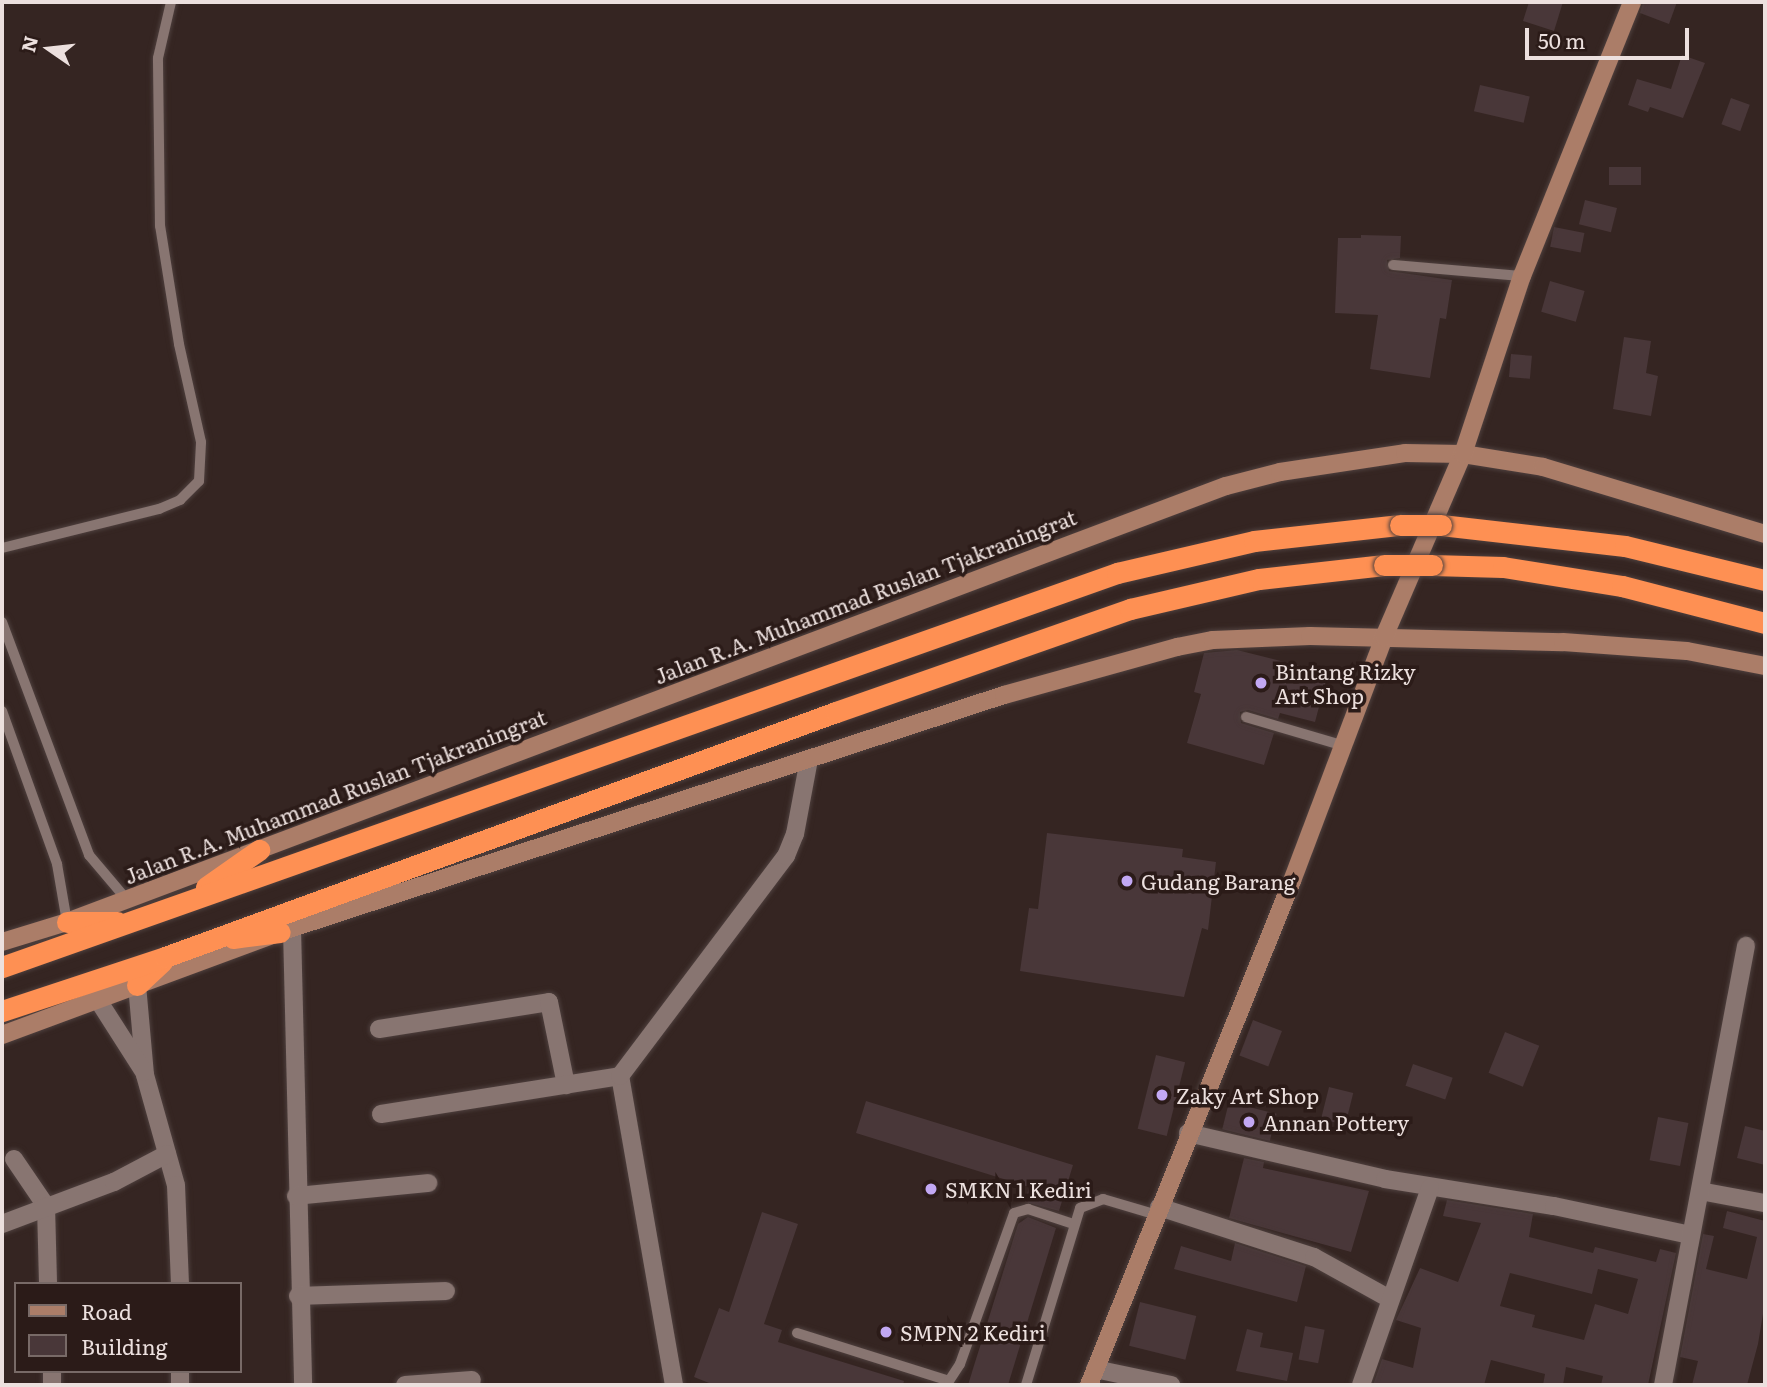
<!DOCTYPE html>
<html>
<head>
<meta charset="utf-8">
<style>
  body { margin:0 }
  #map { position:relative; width:1767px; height:1387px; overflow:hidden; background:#352522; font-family:Literata,serif }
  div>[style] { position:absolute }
  .building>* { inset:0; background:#493739; transform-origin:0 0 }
  .roads { filter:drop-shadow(0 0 2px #4e403e) drop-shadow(0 0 2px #4e403e) }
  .lane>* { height:10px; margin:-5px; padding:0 5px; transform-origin:5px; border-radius:5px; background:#887571 }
  .street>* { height:18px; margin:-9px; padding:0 9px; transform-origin:9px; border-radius:9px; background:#887571 }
  .secondary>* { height:18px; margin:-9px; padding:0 9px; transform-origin:9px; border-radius:9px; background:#ab7d68 }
  .highway>* { height:21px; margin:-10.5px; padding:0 10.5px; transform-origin:10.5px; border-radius:10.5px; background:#fe9053 }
  .bridges { filter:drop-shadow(0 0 2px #4e403e) drop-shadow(0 0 2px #4e403e) }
  .highway-bridge>* { height:21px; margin:-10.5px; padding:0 10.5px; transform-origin:10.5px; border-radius:10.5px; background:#fe9053 }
  .dots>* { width:19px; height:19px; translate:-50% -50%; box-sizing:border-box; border:4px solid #2b1b18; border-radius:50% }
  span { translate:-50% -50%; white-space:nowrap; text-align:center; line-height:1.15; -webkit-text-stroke:7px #2b1b18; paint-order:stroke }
  .street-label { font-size:21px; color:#ece0de }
  .poi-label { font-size:21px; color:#ece0de }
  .left { translate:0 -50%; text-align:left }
  .frame { position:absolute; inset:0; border:4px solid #ece0de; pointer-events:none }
  .legend { position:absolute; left:14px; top:1282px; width:228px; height:91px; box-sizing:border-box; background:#2b1b18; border:2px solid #786a67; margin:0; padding:9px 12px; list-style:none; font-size:21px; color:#ece0de }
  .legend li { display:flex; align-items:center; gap:14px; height:35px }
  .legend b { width:35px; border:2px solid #786a67 }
  .north { position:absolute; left:14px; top:14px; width:70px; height:70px; -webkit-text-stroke:5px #2b1b18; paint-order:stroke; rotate:284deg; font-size:19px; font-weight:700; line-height:28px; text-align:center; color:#ece0de }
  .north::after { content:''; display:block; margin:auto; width:24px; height:32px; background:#ece0de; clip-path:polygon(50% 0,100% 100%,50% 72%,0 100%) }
  .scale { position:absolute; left:1525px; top:28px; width:164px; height:32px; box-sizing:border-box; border:4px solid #ece0de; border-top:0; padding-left:9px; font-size:21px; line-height:24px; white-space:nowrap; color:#ece0de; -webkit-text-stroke:5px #2b1b18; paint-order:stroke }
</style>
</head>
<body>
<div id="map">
  <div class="building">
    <i style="clip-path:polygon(1529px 2px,1563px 2px,1554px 31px,1523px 21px)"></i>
    <i style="clip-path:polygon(1643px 2px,1677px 2px,1669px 24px,1640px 13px)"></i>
    <i style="clip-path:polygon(1682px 55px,1705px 63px,1683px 118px,1650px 107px,1648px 112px,1628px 105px,1637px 79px,1671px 89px)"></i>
    <i style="left:1480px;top:85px;width:51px;height:27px;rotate:13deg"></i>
    <i style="left:1731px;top:98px;width:20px;height:28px;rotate:20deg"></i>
    <i style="left:1641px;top:167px;width:18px;height:32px;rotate:90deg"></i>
    <i style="left:1585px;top:200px;width:33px;height:25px;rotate:14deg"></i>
    <i style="left:1554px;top:227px;width:31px;height:20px;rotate:11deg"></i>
    <i style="clip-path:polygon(1361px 235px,1401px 236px,1400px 258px,1387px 260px,1389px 271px,1452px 280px,1446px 319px,1440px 318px,1430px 378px,1370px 369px,1378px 315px,1335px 313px,1338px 238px,1361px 238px)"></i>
    <i style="left:1550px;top:281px;width:36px;height:32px;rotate:16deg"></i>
    <i style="clip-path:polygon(1624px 337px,1651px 341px,1646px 373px,1658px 376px,1651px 416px,1613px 409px)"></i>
    <i style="left:1511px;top:354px;width:21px;height:23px;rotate:5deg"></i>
    <i style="clip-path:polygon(1237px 650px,1328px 673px,1315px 722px,1280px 713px,1278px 719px,1248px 710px,1240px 712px,1241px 723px,1274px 733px,1264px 765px,1187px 743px,1201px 694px,1194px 692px,1204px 653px)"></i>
    <i style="clip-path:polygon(1047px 833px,1183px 849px,1182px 857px,1216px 862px,1208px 930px,1202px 928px,1184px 997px,1020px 971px,1029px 908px,1038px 909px)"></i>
    <i style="left:1253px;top:1020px;width:31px;height:38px;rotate:21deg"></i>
    <i style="left:1505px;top:1032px;width:37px;height:44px;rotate:22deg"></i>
    <i style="left:1156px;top:1055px;width:30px;height:76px;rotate:14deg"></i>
    <i style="left:1413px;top:1064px;width:42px;height:23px;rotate:19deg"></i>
    <i style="left:1329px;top:1087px;width:25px;height:33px;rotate:14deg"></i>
    <i style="clip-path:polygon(866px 1101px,1073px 1165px,1059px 1211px,1025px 1202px,1029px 1187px,856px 1133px)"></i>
    <i style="left:1229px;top:1102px;width:49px;height:28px;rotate:14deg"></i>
    <i style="left:1658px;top:1117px;width:31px;height:44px;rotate:11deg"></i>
    <i style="clip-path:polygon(1745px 1126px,1765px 1131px,1765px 1165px,1737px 1158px)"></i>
    <i style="clip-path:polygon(1244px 1158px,1264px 1162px,1263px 1168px,1369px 1191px,1351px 1252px,1229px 1218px)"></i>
    <i style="clip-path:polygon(evenodd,1447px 1200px,1533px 1214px,1529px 1237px,1593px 1253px,1595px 1247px,1656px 1262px,1660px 1249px,1676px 1253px,1648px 1385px,1601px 1385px,1603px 1376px,1566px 1367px,1563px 1385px,1543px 1385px,1545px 1374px,1491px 1360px,1484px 1385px,1373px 1385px,1382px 1359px,1413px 1368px,1421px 1328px,1396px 1320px,1420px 1268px,1458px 1282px,1481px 1223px,1443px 1216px,1447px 1200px,1598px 1269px,1638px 1279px,1628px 1314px,1595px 1304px,1584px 1340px,1532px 1327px,1535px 1315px,1500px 1306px,1510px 1273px,1592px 1294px,1598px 1269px)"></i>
    <i style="clip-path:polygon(1727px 1211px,1765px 1221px,1765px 1302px,1758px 1344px,1747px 1385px,1692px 1385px,1698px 1361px,1680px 1357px,1703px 1234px,1714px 1236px,1706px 1269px,1747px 1279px,1757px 1237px,1723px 1228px)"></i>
    <i style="clip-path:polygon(762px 1212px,798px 1224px,764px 1324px,782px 1330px,778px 1342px,904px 1381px,903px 1385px,714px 1385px,694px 1377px,719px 1308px,729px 1312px)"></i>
    <i style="clip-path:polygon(1028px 1217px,1056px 1228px,1008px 1385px,968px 1385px,1018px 1224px)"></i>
    <i style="clip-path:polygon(1235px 1243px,1306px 1266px,1297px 1302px,1174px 1269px,1181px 1246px,1231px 1261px)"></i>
    <i style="left:1140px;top:1302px;width:58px;height:45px;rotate:14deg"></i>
    <i style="left:1305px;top:1326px;width:20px;height:34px;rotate:11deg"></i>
    <i style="clip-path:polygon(1247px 1329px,1263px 1333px,1260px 1347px,1293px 1353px,1287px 1381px,1236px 1371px)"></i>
  </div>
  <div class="roads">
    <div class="lane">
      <i style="left:1393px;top:265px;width:129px;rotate:4.9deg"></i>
      <i style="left:2px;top:548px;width:162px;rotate:-14deg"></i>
      <i style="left:159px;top:509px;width:23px;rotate:-23deg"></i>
      <i style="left:180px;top:500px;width:27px;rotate:-45deg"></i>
      <i style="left:199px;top:481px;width:39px;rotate:-87deg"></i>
      <i style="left:201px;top:442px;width:100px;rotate:-102.7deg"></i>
      <i style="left:179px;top:344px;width:120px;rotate:-99.1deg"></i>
      <i style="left:160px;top:226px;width:168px;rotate:-90.7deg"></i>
      <i style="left:158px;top:58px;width:57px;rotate:-76.9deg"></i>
      <i style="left:2px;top:622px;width:249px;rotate:69.5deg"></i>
      <i style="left:89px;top:855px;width:59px;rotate:49.8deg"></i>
      <i style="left:2px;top:711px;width:163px;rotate:70.2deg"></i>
      <i style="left:57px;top:864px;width:59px;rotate:80.2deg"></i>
      <i style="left:1246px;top:717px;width:99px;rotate:16.4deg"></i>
      <i style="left:797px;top:1333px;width:159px;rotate:17.5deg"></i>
      <i style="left:949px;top:1381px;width:20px;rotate:-57deg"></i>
      <i style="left:960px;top:1364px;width:160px;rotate:-70.3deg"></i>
      <i style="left:1014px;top:1213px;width:15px;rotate:-16deg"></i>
      <i style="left:1028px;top:1209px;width:47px;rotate:18.4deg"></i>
      <i style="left:1026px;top:1385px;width:185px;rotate:-73deg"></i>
      <i style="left:1080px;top:1208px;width:25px;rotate:-21deg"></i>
      <i style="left:1103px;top:1199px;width:56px;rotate:16.5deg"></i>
    </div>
    <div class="street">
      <i style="left:292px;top:929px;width:456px;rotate:88.6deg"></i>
      <i style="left:137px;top:985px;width:90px;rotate:84.9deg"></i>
      <i style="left:145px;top:1075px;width:114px;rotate:74.3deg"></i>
      <i style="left:176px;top:1185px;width:99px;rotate:87.7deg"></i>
      <i style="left:98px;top:1000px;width:85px;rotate:57.4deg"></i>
      <i style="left:379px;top:1029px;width:172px;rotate:-9deg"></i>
      <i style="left:549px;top:1002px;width:85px;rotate:78.4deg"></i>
      <i style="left:381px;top:1114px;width:242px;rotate:-9deg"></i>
      <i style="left:1188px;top:1133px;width:202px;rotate:13.1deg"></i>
      <i style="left:1385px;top:1179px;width:171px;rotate:9.1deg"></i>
      <i style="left:1554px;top:1206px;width:140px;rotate:12deg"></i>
      <i style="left:14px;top:1159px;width:57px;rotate:55.8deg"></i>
      <i style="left:46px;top:1206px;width:78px;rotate:88.5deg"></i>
      <i style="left:1700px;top:1191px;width:66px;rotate:10.5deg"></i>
      <i style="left:296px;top:1196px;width:133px;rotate:-5.6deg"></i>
      <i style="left:1159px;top:1207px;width:163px;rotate:17.9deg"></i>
      <i style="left:1314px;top:1257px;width:85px;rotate:29deg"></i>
      <i style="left:2px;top:1224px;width:120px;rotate:-20.6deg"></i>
      <i style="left:114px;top:1182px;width:60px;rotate:-27.8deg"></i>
      <i style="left:298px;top:1296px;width:148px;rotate:-1.9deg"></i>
      <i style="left:1095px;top:1369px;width:78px;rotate:11.9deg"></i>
      <i style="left:52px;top:1371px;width:14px;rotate:90deg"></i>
      <i style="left:180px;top:1385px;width:14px;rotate:-90deg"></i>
      <i style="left:405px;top:1385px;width:67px;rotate:-4.3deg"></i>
      <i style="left:674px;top:1385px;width:314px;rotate:-99.9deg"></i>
      <i style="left:620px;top:1076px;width:276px;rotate:-53deg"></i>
      <i style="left:786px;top:856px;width:24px;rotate:-68deg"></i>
      <i style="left:795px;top:834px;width:76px;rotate:-79.4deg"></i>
      <i style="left:1361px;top:1385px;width:209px;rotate:-70.7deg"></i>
      <i style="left:1663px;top:1385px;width:447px;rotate:-79.3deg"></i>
    </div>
    <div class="secondary">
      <i style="left:2px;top:942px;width:68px;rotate:-17.1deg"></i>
      <i style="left:67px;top:922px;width:1238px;rotate:-20.62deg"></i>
      <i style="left:1226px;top:486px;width:56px;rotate:-14.5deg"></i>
      <i style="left:1280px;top:472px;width:126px;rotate:-8.6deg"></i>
      <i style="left:1405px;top:453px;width:58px;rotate:1deg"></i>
      <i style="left:1463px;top:454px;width:81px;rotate:9.2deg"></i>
      <i style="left:1543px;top:467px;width:232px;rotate:16.8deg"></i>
      <i style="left:2px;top:1035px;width:296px;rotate:-20.3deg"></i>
      <i style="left:280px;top:932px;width:762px;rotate:-18.13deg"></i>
      <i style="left:1004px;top:695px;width:180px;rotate:-15.5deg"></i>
      <i style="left:1177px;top:647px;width:37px;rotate:-11deg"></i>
      <i style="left:1213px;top:640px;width:97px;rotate:-2.4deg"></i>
      <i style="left:1310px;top:636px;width:253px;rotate:1.4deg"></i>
      <i style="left:1563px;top:642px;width:124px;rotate:4.2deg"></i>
      <i style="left:1687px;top:651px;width:79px;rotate:10.9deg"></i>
      <i style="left:1089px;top:1385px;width:543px;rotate:-68.06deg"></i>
      <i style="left:1292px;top:881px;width:261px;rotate:-69.3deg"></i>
      <i style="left:1384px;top:637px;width:199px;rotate:-66.7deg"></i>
      <i style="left:1463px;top:454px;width:188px;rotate:-71.7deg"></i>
      <i style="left:1522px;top:276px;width:295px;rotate:-68.1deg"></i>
    </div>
    <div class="highway">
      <i style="left:1441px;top:525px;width:185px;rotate:6.5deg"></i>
      <i style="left:1625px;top:546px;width:144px;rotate:13.7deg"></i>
      <i style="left:1432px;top:565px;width:71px;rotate:1.6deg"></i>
      <i style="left:1503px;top:567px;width:121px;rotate:9.1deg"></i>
      <i style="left:1622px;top:586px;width:148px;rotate:14.5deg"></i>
      <i style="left:206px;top:887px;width:65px;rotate:-34.9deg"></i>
      <i style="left:67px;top:922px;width:50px"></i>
      <i style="left:233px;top:938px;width:47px;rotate:-7.3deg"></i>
      <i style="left:2px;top:967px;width:1183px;rotate:-19.46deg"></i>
      <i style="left:1117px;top:573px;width:141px;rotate:-13.1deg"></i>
      <i style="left:1254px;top:541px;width:147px;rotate:-6.3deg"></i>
      <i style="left:137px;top:985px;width:34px;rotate:-43deg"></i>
      <i style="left:2px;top:1011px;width:172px;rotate:-18.3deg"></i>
      <i style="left:165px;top:957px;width:714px;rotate:-20.06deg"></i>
      <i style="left:836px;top:712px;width:312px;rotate:-19.3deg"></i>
      <i style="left:1130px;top:609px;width:132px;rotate:-13.1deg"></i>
      <i style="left:1259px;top:579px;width:126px;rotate:-6.4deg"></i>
    </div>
  </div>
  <div class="bridges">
    <div class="highway-bridge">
      <i style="left:1400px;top:525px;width:41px"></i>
      <i style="left:1384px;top:565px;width:48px"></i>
    </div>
  </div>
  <div class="dots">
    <i style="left:1261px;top:683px;background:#c2a8f3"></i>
    <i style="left:1127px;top:881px;background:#c2a8f3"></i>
    <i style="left:1162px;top:1095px;background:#c2a8f3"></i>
    <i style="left:1249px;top:1122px;background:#c2a8f3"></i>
    <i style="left:931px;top:1189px;background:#c2a8f3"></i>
    <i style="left:886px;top:1332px;background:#c2a8f3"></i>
  </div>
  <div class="street-label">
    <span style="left:865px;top:596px;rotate:-21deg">Jalan R.A. Muhammad Ruslan Tjakraningrat</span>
    <span style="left:335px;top:796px;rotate:-21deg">Jalan R.A. Muhammad Ruslan Tjakraningrat</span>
  </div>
  <div class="poi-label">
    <span class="left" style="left:1275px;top:683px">Bintang Rizky<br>Art Shop</span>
    <span class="left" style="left:1141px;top:881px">Gudang Barang</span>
    <span class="left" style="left:1176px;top:1095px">Zaky Art Shop</span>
    <span class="left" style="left:1263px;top:1122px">Annan Pottery</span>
    <span class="left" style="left:945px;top:1189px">SMKN 1 Kediri</span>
    <span class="left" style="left:900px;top:1332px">SMPN 2 Kediri</span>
  </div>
  <div class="frame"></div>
  <ul class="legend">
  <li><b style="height:9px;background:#ab7d68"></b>Road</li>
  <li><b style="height:19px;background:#493739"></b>Building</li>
  </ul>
  <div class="north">N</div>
  <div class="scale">50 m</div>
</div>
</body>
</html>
